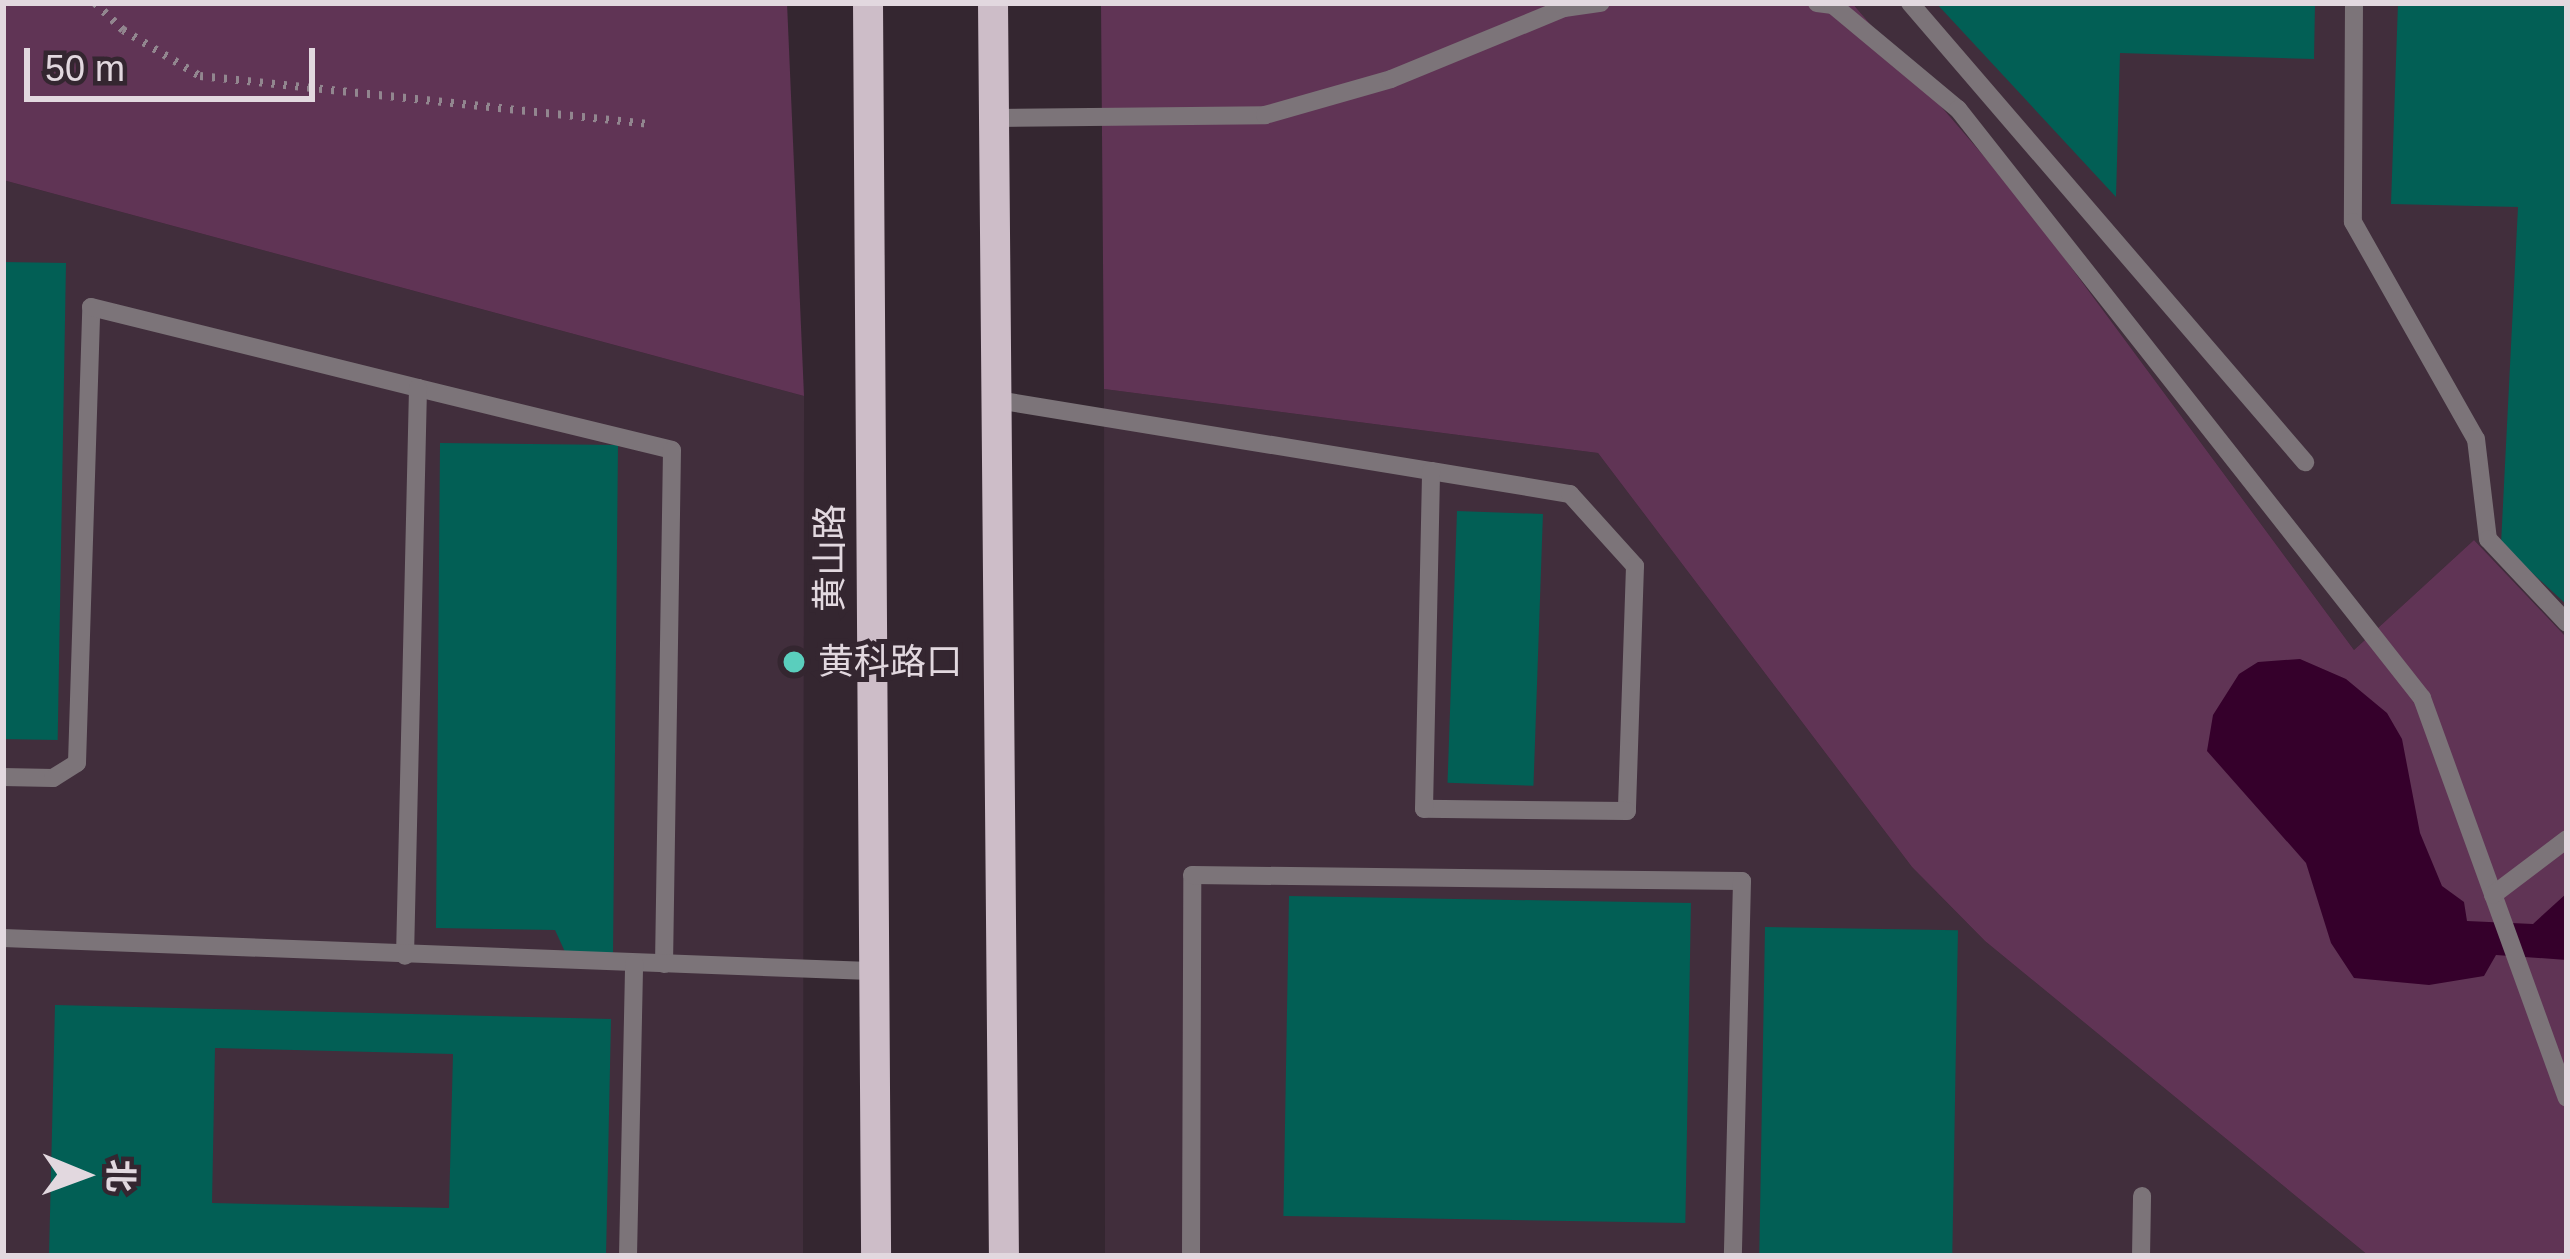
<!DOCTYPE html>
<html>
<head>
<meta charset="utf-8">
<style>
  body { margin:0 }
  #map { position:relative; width:2570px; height:1259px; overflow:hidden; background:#342630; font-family:Helvetica,"Noto Sans SC",sans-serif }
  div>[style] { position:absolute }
  .built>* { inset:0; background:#412e3c }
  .green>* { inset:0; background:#603455 }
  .water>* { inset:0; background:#35002b }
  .building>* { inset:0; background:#025f55; transform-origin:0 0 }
  .path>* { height:8px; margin-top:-4px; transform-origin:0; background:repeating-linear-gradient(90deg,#92868f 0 3px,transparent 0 12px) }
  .service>* { height:18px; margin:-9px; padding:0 9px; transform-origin:9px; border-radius:9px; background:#7c7479 }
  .primary>* { height:30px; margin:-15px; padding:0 15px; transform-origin:15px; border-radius:15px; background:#cdbdc8 }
  .dots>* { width:33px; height:33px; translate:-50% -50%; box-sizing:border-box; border:6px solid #342630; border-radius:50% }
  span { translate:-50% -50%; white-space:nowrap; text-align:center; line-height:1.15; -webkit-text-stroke:10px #342630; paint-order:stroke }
  .street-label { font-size:36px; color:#e2d8df }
  .poi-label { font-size:36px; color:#e2d8df }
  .left { translate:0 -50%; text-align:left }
  .frame { position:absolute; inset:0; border:6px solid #e2d8df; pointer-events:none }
  .north { position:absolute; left:24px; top:1115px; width:120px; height:120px; -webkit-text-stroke:9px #342630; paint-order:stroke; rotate:91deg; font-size:33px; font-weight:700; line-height:48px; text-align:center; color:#e2d8df }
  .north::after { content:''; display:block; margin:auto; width:42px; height:54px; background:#e2d8df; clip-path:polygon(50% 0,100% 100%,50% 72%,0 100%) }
  .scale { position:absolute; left:24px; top:48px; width:291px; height:54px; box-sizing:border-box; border:6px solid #e2d8df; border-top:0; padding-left:15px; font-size:36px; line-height:42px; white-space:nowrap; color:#e2d8df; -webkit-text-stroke:9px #342630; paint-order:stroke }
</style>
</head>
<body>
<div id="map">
  <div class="built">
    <i style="clip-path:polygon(1852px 3px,2567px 3px,2567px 638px,2474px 540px,2354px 650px,2020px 198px)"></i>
    <i style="clip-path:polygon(3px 180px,804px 396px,803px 1256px,3px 1256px)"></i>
    <i style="clip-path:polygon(1104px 389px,1598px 453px,1912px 867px,1985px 941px,2369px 1256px,1105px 1256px)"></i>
  </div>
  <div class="green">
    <i style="clip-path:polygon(3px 3px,787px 3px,804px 396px,3px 180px)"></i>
    <i style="clip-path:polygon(1101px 3px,1852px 3px,2020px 198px,2354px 650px,2474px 540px,2567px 638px,2567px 1256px,2369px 1256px,1985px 941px,1912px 867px,1598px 453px,1104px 389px)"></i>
  </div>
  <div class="water">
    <i style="clip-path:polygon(2300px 659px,2346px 679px,2387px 713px,2402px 739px,2420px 833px,2442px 886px,2464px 902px,2467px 921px,2533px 924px,2567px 893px,2567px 960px,2496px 955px,2484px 976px,2429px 985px,2354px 978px,2331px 943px,2306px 863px,2207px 751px,2213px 715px,2239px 674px,2258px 662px)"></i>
  </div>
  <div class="building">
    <i style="clip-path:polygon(1936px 3px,2315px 3px,2314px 59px,2120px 53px,2116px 197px)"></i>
    <i style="clip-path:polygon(2398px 3px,2567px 3px,2567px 605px,2501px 544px,2518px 207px,2391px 204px)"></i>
    <i style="left:3px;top:262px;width:63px;height:477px;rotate:1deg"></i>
    <i style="clip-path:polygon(440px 443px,618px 445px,613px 955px,566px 954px,555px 930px,436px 928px)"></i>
    <i style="left:1457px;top:511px;width:86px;height:272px;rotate:2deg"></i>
    <i style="left:1289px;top:896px;width:402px;height:320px;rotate:1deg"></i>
    <i style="left:1765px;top:927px;width:193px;height:329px;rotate:1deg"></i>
    <i style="clip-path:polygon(evenodd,55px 1005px,611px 1019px,606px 1256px,49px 1256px,55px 1005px,215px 1048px,453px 1054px,449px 1208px,212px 1203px,215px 1048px)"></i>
  </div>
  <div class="path">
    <i style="left:95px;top:3px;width:39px;rotate:44deg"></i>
    <i style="left:123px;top:30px;width:90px;rotate:30.9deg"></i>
    <i style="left:200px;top:76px;width:453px;rotate:6.1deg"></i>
  </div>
  <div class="service">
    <i style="left:1817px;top:3px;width:16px;rotate:7deg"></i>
    <i style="left:1833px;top:5px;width:163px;rotate:39.8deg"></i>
    <i style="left:1958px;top:109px;width:750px;rotate:51.77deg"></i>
    <i style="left:2422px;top:698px;width:425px;rotate:70.1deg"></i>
    <i style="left:1910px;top:3px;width:606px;rotate:49.29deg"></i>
    <i style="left:2354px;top:3px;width:219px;rotate:90.3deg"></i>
    <i style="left:2353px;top:222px;width:249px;rotate:60.5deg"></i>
    <i style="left:2476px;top:439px;width:101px;rotate:83.2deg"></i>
    <i style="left:2488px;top:539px;width:115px;rotate:46.8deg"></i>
    <i style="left:994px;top:118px;width:271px;rotate:-0.6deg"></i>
    <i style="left:1265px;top:115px;width:131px;rotate:-15.9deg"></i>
    <i style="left:1391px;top:79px;width:187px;rotate:-22.3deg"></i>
    <i style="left:1564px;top:8px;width:37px;rotate:-8deg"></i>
    <i style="left:418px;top:388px;width:261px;rotate:13.7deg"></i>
    <i style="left:672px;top:450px;width:514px;rotate:90.89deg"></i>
    <i style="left:997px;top:400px;width:440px;rotate:9.3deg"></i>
    <i style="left:1431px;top:471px;width:141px;rotate:9.4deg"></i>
    <i style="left:1570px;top:494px;width:97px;rotate:47.9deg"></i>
    <i style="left:1635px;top:566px;width:245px;rotate:91.9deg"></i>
    <i style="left:1627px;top:811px;width:203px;rotate:-179.4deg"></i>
    <i style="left:1424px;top:809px;width:338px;rotate:-88.8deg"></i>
    <i style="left:3px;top:777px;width:50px;rotate:1.1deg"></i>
    <i style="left:53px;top:778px;width:28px;rotate:-32deg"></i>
    <i style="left:77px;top:763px;width:456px;rotate:-88.2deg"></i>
    <i style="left:91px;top:307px;width:337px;rotate:13.9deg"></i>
    <i style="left:418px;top:388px;width:568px;rotate:91.31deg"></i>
    <i style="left:2493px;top:895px;width:93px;rotate:-37.1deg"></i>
    <i style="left:3px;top:938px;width:868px;rotate:2.18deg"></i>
    <i style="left:628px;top:1256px;width:293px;rotate:-88.8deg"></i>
    <i style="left:1191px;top:1256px;width:381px;rotate:-89.8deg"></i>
    <i style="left:1192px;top:875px;width:550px;rotate:0.63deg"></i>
    <i style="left:1742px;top:881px;width:375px;rotate:91.4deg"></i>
    <i style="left:2141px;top:1256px;width:60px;rotate:-89deg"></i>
  </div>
  <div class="primary">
    <i style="left:868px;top:3px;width:1253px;rotate:89.63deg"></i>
    <i style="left:993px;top:3px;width:1253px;rotate:89.5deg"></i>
  </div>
  <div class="dots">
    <i style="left:794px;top:662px;background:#5acebd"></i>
  </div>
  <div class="street-label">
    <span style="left:830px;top:558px;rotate:-90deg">黄山路</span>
  </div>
  <div class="poi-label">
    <span class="left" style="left:818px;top:662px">黄科路口</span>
  </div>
  <div class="frame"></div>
  <div class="north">北</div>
  <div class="scale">50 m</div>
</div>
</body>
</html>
